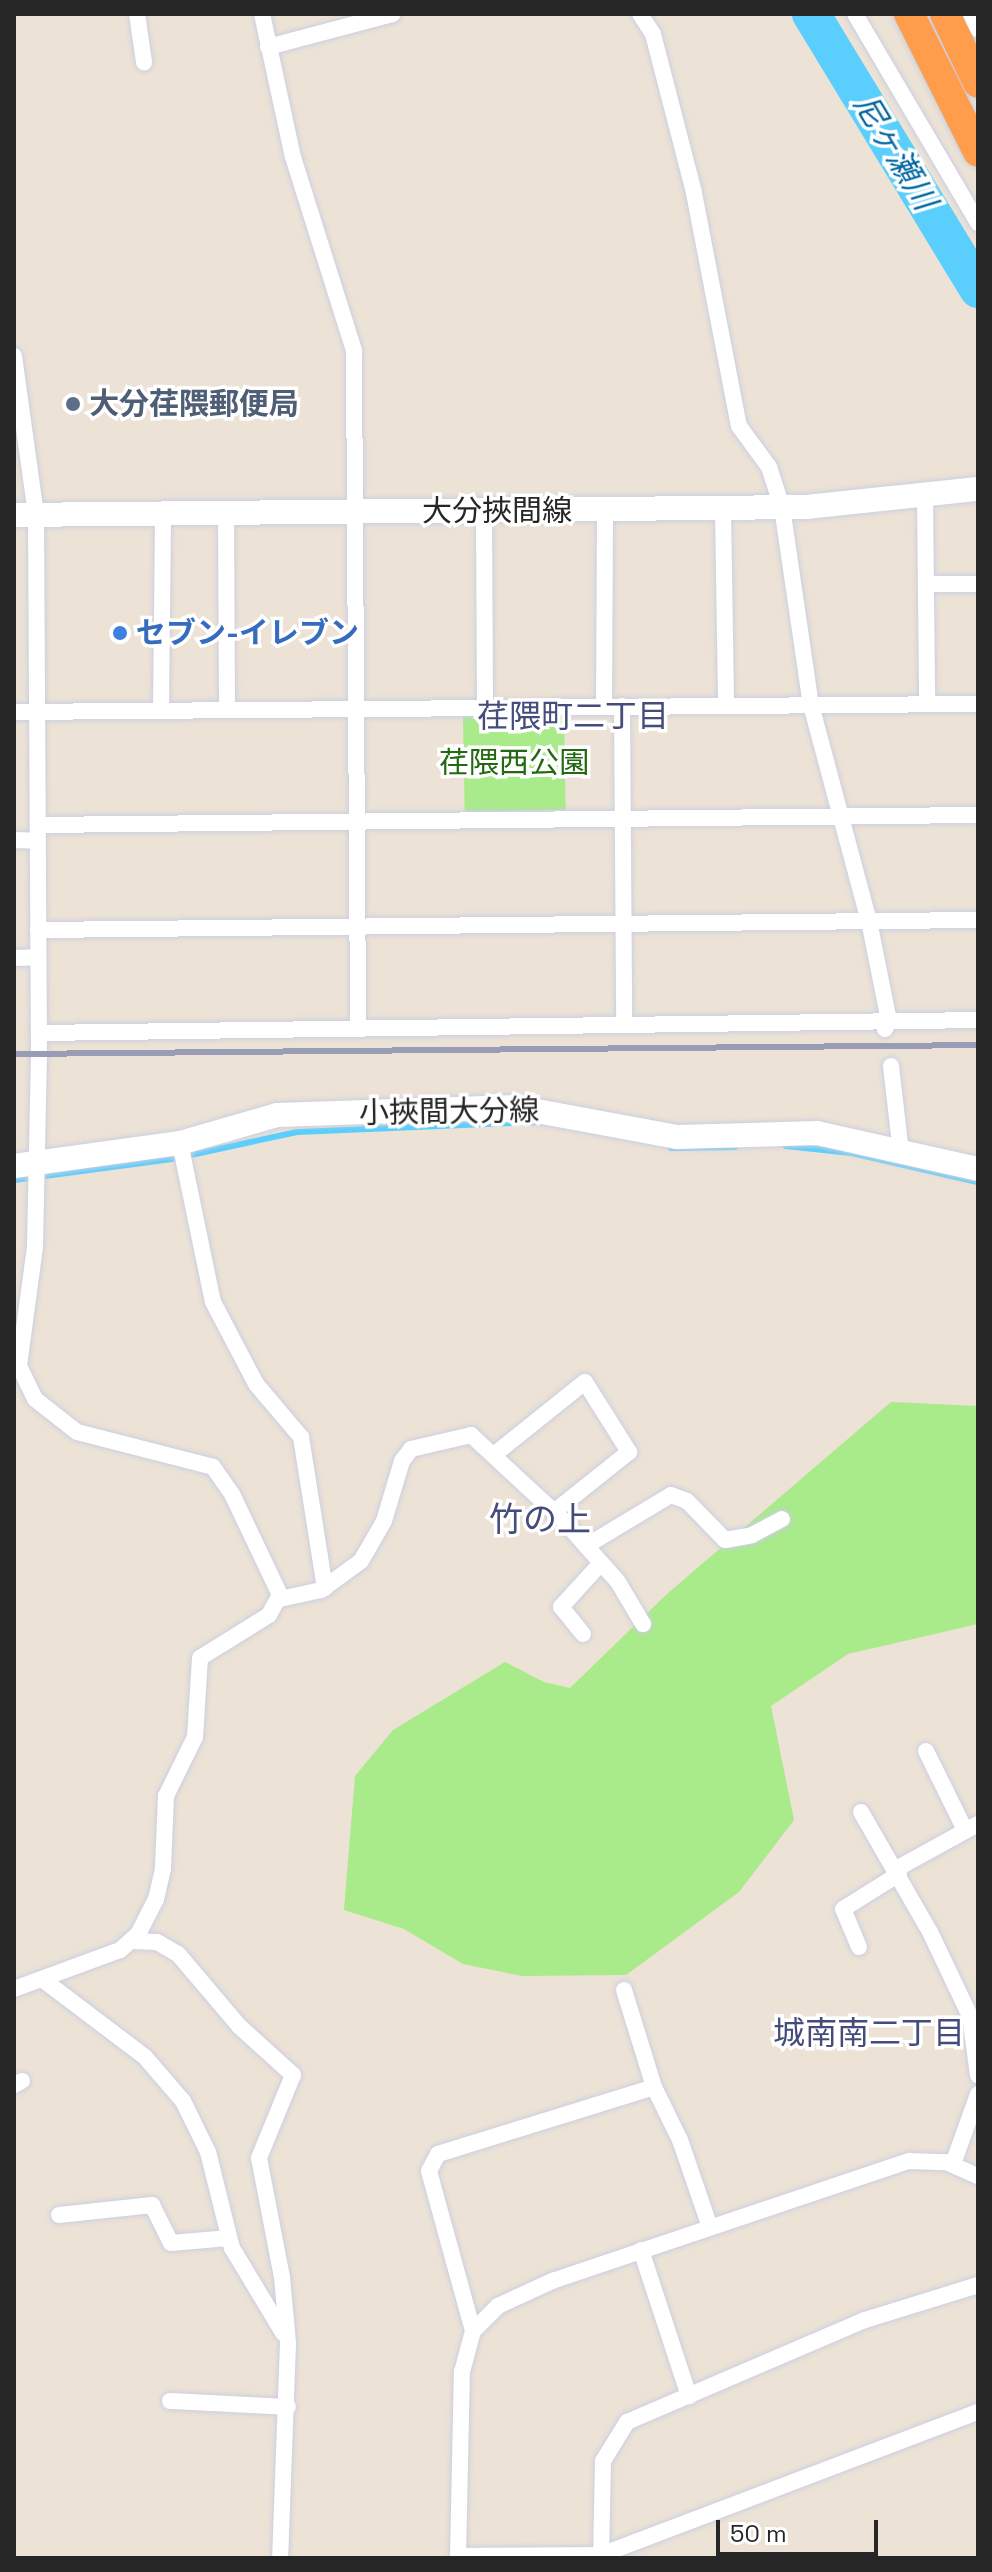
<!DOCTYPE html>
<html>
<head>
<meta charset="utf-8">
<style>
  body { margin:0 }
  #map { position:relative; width:992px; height:2572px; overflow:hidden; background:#ece2d5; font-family:"Space Grotesk","Noto Sans JP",sans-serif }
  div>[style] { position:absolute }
  .green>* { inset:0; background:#a9ea8a; transform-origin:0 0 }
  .stream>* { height:6px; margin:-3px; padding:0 3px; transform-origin:3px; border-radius:3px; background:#5acefc }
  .river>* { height:38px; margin:-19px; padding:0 19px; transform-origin:19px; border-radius:19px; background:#5acefc }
  .roads { filter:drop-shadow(0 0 2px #cbcfe2) drop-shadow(0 0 2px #cbcfe2) }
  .minor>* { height:16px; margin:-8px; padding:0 8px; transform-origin:8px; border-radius:8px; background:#fff }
  .secondary>* { height:24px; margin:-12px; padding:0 12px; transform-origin:12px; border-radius:12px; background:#fff }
  .motorway>* { height:30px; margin:-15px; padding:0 15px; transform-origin:15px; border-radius:15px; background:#ff9d4d }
  .rail>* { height:6px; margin:-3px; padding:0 3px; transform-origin:3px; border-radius:3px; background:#989cb4 }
  .dots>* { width:22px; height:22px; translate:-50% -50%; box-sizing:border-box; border:4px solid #fff; border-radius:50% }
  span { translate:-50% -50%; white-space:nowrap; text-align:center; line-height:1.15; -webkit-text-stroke:7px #fff; paint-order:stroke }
  .service-label { font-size:30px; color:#4e5e75; font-weight:700 }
  .left { translate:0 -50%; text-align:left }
  .street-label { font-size:30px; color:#262626 }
  .shop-label { font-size:30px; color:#366cbe; font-weight:700 }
  .park-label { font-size:30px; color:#226911 }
  .water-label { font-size:32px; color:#0067a1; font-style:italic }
  .neighbourhood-label { font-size:32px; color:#434c7b }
  .quarter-label { font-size:34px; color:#434c7b }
  .frame { position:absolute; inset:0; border:16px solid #262626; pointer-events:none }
  .scale { position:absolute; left:716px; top:2520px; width:162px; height:36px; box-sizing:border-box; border:4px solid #262626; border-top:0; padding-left:10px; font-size:24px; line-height:28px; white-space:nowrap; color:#262626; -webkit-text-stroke:6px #fff; paint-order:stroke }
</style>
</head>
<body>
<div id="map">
  <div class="green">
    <i style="left:564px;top:715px;width:95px;height:101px;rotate:89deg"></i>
    <i style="clip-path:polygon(891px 1402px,978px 1406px,978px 1624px,848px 1654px,771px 1706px,794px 1820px,739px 1892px,626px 1975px,522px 1976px,463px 1964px,404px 1929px,344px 1910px,355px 1776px,393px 1730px,505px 1662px,544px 1682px,570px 1688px,667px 1594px)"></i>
  </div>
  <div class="stream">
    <i style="left:786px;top:1146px;width:66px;rotate:6.1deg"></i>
    <i style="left:852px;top:1153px;width:129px;rotate:13deg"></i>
    <i style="left:671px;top:1148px;width:64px;rotate:-0.9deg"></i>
    <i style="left:14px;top:1180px;width:159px;rotate:-7.6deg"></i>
    <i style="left:172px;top:1159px;width:128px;rotate:-12.2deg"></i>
    <i style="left:297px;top:1132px;width:241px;rotate:-2.4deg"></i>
  </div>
  <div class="river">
    <i style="left:811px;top:14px;width:322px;rotate:58.7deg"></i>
  </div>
  <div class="roads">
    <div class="minor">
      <i style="left:137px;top:14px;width:49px;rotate:81.7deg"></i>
      <i style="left:262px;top:14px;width:146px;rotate:77.8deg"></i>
      <i style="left:293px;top:157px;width:203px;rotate:72.5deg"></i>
      <i style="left:354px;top:351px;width:674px;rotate:89.66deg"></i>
      <i style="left:640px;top:14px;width:24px;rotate:57deg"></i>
      <i style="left:653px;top:34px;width:164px;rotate:75.5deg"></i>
      <i style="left:694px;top:193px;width:237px;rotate:79.1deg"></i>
      <i style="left:739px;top:426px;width:51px;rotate:53.8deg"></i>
      <i style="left:769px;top:467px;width:42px;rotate:72deg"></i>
      <i style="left:782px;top:507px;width:200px;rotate:81.7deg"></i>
      <i style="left:811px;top:705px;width:224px;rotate:75deg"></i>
      <i style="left:869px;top:921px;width:102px;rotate:78.7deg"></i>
      <i style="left:889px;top:1021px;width:9px;rotate:117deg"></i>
      <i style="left:855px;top:14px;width:243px;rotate:59.5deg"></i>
      <i style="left:971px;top:14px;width:17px;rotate:65deg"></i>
      <i style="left:268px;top:47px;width:129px;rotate:-14.8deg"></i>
      <i style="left:14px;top:356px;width:161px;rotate:82.1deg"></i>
      <i style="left:36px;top:515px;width:539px;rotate:89.68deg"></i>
      <i style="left:39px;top:1054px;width:193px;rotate:91.2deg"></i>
      <i style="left:35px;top:1247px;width:120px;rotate:97.7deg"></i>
      <i style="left:19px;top:1366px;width:37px;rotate:64deg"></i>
      <i style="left:35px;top:1399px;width:53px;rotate:38.2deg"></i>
      <i style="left:77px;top:1432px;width:140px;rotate:14.4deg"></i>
      <i style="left:213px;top:1467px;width:33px;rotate:55deg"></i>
      <i style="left:232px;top:1494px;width:112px;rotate:64.6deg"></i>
      <i style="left:280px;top:1595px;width:23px;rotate:119deg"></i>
      <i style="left:269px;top:1615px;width:81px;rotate:148.1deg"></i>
      <i style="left:200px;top:1658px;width:79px;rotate:93.6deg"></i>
      <i style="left:195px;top:1737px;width:66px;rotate:116.2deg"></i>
      <i style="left:166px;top:1796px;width:73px;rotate:92.4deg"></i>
      <i style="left:163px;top:1869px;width:31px;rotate:103deg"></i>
      <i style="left:156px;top:1899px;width:39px;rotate:117deg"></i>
      <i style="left:138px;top:1934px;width:24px;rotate:138deg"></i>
      <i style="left:120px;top:1950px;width:113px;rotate:159.8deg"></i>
      <i style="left:925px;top:497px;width:207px;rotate:89.4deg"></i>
      <i style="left:723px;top:509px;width:197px;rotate:89.1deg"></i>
      <i style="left:484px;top:511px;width:197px;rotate:89.7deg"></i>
      <i style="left:226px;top:513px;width:197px;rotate:89.7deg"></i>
      <i style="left:926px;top:584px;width:52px"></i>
      <i style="left:622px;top:706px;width:317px;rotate:89.6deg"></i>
      <i style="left:604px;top:707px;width:197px;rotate:-89.7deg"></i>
      <i style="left:161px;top:710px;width:197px;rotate:-89.4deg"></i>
      <i style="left:14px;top:712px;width:964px;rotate:-0.48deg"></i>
      <i style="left:38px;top:825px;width:940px;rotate:-0.61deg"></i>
      <i style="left:14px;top:840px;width:24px;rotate:2deg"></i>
      <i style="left:38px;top:930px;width:940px;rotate:-0.61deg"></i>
      <i style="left:14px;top:958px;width:24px;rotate:-2deg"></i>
      <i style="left:39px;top:1033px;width:939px;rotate:-0.79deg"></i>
      <i style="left:891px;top:1066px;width:87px;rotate:83.4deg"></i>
      <i style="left:180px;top:1143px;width:162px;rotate:78.3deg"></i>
      <i style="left:213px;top:1302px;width:93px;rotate:62.3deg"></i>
      <i style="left:256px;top:1384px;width:70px;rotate:49.7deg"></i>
      <i style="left:301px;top:1437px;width:153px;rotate:81deg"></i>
      <i style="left:495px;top:1454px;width:115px;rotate:-38.7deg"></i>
      <i style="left:585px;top:1382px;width:83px;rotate:57.8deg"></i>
      <i style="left:629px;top:1452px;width:95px;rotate:141.4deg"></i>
      <i style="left:586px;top:1546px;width:99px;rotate:-31deg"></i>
      <i style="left:671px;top:1495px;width:17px;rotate:21deg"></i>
      <i style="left:687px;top:1501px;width:54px;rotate:45.7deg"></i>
      <i style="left:725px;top:1540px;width:27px;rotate:-10deg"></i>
      <i style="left:752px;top:1535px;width:34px;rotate:-28deg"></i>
      <i style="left:280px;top:1599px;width:42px;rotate:-12.4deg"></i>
      <i style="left:321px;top:1590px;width:49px;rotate:-35.9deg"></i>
      <i style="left:361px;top:1561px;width:46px;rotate:-60.1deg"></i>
      <i style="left:384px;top:1521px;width:63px;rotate:-73.3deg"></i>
      <i style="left:402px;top:1461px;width:15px;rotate:-53deg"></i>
      <i style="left:411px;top:1449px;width:62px;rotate:-13.1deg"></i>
      <i style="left:471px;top:1435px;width:128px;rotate:42.8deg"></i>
      <i style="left:565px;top:1522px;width:80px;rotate:48.5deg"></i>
      <i style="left:618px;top:1582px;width:49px;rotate:59.2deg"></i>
      <i style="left:583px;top:1634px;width:35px;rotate:-129deg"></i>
      <i style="left:561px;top:1607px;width:59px;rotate:-47.7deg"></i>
      <i style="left:926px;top:1751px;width:86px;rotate:63.7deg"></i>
      <i style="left:861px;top:1812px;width:138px;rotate:60.1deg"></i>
      <i style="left:930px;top:1932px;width:93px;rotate:64.5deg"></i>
      <i style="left:970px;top:2016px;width:60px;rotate:82.3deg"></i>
      <i style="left:896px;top:1869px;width:94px;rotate:-28.8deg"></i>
      <i style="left:131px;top:1941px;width:26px;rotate:2deg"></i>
      <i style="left:157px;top:1942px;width:24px;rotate:30deg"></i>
      <i style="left:178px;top:1954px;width:94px;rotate:49.7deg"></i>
      <i style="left:239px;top:2026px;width:73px;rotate:42.2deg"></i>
      <i style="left:293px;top:2075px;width:90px;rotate:112.3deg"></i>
      <i style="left:259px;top:2158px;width:121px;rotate:79.1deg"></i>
      <i style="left:282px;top:2277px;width:66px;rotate:84.8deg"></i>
      <i style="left:288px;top:2343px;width:215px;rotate:92.1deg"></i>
      <i style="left:859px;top:1947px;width:41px;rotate:-112.8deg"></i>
      <i style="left:843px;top:1909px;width:66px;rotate:-32deg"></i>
      <i style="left:46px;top:1982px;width:124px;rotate:37.1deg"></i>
      <i style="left:145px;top:2057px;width:58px;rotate:49.2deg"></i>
      <i style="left:183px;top:2101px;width:57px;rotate:63.9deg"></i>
      <i style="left:208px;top:2152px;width:99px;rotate:76deg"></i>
      <i style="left:232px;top:2248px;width:99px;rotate:59deg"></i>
      <i style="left:624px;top:1990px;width:102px;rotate:72.8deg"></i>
      <i style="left:14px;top:2085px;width:9px;rotate:-27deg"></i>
      <i style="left:953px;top:2164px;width:74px;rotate:-70.3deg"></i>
      <i style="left:59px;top:2215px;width:94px;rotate:-6.1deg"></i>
      <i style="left:152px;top:2205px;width:42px;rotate:63.4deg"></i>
      <i style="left:171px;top:2243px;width:58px;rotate:-4.9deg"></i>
      <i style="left:641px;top:2250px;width:154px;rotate:71.8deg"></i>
      <i style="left:473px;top:2331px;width:166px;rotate:-105.4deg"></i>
      <i style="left:429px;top:2171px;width:19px;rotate:-62deg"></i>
      <i style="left:438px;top:2154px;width:226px;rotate:-17.2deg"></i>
      <i style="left:654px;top:2087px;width:59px;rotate:63.9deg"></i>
      <i style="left:680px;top:2140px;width:92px;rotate:71deg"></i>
      <i style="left:170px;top:2401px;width:118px;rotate:2.9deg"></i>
      <i style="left:458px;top:2556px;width:143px;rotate:-0.4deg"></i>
      <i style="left:601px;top:2555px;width:403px;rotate:-20.8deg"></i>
      <i style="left:458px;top:2558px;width:186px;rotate:-88.8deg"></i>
      <i style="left:462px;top:2372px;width:42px;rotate:-75deg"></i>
      <i style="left:473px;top:2331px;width:35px;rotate:-45deg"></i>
      <i style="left:498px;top:2306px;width:60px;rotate:-24.8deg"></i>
      <i style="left:552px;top:2281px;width:377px;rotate:-18.6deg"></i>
      <i style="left:909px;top:2161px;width:37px;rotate:2deg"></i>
      <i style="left:946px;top:2162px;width:35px;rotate:24deg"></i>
      <i style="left:601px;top:2558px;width:97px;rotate:-88.8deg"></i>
      <i style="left:603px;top:2461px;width:46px;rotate:-58.4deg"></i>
      <i style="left:627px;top:2422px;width:259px;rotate:-23.2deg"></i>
      <i style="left:865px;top:2320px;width:118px;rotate:-17.2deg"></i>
    </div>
    <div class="secondary">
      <i style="left:14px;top:515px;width:792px;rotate:-0.58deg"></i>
      <i style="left:806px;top:507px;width:173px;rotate:-6deg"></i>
      <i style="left:14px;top:1166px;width:168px;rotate:-7.9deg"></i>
      <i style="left:180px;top:1143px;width:101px;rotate:-16.1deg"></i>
      <i style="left:277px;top:1115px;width:238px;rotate:-1.9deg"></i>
      <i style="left:515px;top:1107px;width:165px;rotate:10.5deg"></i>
      <i style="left:677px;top:1137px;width:140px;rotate:-1.6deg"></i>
      <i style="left:817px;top:1133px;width:165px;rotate:12.6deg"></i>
    </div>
    <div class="motorway">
      <i style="left:909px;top:14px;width:154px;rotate:63.4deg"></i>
      <i style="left:945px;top:14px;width:76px;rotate:64.4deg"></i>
    </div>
  </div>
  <div class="rail">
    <i style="left:14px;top:1054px;width:964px;rotate:-0.53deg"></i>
  </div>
  <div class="dots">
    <i style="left:73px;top:404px;background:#5c6f8a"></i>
    <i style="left:120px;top:633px;background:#3f7fe0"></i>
  </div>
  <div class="service-label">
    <span class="left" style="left:89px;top:404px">大分荏隈郵便局</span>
  </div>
  <div class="street-label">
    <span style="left:497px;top:511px">大分挾間線</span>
    <span style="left:449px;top:1112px;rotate:-1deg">小挾間大分線</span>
  </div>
  <div class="shop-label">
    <span class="left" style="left:136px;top:633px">セブン-イレブン</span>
  </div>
  <div class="park-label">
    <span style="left:514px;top:763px">荏隈西公園</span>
  </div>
  <div class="water-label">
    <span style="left:895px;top:152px;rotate:59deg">尼ヶ瀬川</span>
  </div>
  <div class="neighbourhood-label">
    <span style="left:573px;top:716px">荏隈町二丁目</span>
    <span style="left:869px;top:2033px">城南南二丁目</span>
  </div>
  <div class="quarter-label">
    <span style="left:540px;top:1520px">竹の上</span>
  </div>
  <div class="frame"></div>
  <div class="scale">50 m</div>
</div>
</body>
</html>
